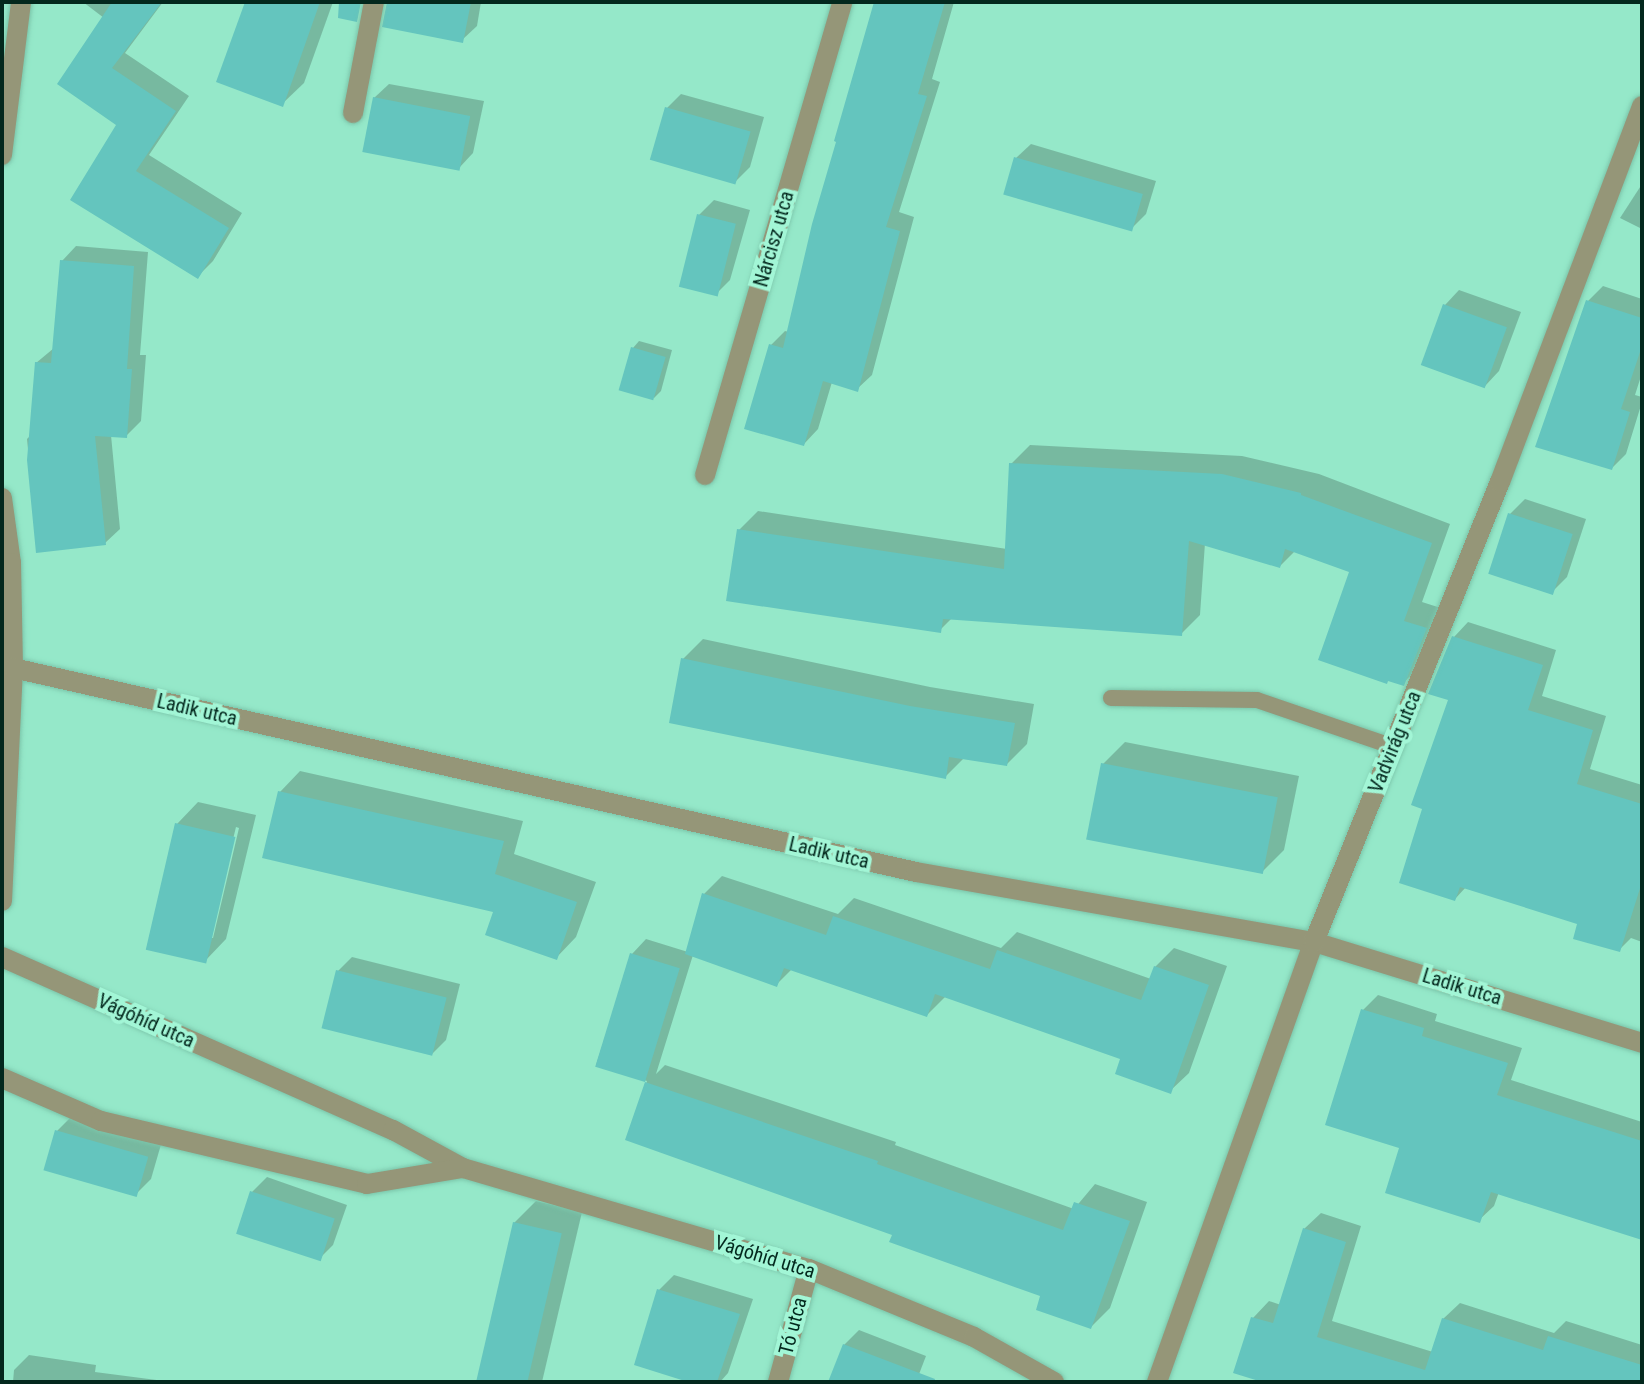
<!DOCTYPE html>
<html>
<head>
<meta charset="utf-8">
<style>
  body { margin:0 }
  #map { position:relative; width:1644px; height:1384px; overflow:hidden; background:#95e8c9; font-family:"Roboto Condensed",sans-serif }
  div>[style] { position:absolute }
  .shadow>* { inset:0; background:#0003 }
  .building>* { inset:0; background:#64c5be; transform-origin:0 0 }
  .roads { filter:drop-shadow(0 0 2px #7bc5aa) drop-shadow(0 0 2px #7bc5aa) }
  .lane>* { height:16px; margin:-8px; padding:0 8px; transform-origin:8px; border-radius:8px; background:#959678 }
  .street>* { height:20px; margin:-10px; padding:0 10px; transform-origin:10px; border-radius:10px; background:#959678 }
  span { translate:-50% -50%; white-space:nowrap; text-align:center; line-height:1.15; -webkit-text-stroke:8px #a2f6d6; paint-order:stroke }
  .street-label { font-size:20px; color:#03281d }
  .frame { position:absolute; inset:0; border:4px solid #03281d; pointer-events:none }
</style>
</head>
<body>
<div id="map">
  <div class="shadow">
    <i style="clip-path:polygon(83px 2px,163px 2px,125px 53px,189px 96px,149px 155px,242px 213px,213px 261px,198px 276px,73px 199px,119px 124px,104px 18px)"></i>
    <i style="clip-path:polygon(247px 2px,333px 2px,304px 83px,282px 104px)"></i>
    <i style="clip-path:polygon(399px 2px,481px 2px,477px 26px,462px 40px)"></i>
    <i style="clip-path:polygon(876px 2px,954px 2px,932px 79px,940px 82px,899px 212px,914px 217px,872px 375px,857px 389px,832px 382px,818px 429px,804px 444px,771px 345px,785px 331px,789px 332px)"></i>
    <i style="clip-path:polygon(389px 84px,484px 101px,473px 153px,459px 168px,374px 98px)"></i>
    <i style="clip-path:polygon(681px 94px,764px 117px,750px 167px,735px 182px,667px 108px)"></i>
    <i style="clip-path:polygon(1031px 144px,1156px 181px,1146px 214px,1131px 229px,1016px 158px)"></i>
    <i style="clip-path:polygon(1642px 184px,1642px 229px,1620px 218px)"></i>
    <i style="clip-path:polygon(714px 200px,750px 210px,730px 280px,715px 295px,699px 215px)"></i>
    <i style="clip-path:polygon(76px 246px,148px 252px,140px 355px,146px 355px,141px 421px,126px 436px,111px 435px,120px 529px,105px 543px,38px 551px,27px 439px,31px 435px,36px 363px,54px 348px,62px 261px)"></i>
    <i style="clip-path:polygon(1603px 286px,1642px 299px,1642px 373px,1635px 395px,1642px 397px,1642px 402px,1626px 454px,1612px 468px,1588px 301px)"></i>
    <i style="clip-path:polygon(1459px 290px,1521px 312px,1499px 371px,1485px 386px,1445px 305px)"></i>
    <i style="clip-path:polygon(639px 341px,672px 350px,661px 391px,654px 398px,633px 348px)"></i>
    <i style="clip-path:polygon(1030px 445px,1242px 456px,1319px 474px,1450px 524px,1422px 602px,1444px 609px,1422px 665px,1403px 683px,1352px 571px,1295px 551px,1280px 566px,1205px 543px,1200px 615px,1181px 634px,952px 618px,940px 630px,739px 530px,758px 511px,1007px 549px,1011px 464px)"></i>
    <i style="clip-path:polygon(1525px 499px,1586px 519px,1567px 577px,1552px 592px,1491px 572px,1510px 514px)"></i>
    <i style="clip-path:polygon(1468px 622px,1556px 650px,1542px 696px,1606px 716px,1590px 769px,1642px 785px,1642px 942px,1631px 938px,1619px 950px,1579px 922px,1466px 887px,1455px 899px,1425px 808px,1450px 698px,1454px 637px)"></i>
    <i style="clip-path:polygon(703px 639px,930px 687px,1034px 704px,1027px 744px,1007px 764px,965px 757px,945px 777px,683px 659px)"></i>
    <i style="clip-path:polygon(1125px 742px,1299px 776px,1284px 850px,1262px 872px,1103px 764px)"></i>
    <i style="clip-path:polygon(300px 771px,523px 821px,514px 854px,596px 882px,576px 937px,556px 958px,495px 910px,280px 792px)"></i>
    <i style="clip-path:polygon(evenodd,198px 802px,256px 815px,226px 939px,205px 961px,177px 824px,198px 802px,236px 827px,239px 828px,213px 938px,209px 938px,236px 827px)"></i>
    <i style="clip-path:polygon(722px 876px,838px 914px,854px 898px,1001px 948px,1017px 932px,1151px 979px,1155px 967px,1174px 948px,1227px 966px,1189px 1073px,1170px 1091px,1123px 1058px,946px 996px,927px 1015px,792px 969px,776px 985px,693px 955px,656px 1074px,665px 1065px,896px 1142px,895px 1145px,1074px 1209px,1095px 1184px,1147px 1202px,1110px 1308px,1091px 1327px,1042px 1294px,894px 1233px,628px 1139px,647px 1081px,596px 1065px,632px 954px,646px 939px,688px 952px,704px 894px)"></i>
    <i style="clip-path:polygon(352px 957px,460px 984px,446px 1040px,431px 1055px,338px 971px)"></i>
    <i style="clip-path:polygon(1378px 995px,1437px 1014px,1435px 1021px,1522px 1048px,1511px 1080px,1642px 1122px,1642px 1238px,1499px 1192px,1494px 1206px,1479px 1220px,1401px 1146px,1363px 1010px)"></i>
    <i style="clip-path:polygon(71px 1117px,162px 1141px,151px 1179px,136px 1194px,57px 1131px)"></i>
    <i style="clip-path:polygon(267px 1177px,347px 1205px,333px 1245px,318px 1260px,252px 1192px)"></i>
    <i style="clip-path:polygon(536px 1201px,582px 1212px,542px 1382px,477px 1382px,514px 1223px)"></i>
    <i style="clip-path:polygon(1321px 1213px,1361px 1226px,1332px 1321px,1433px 1352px,1443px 1319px,1460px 1303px,1554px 1333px,1566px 1321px,1642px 1345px,1642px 1382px,1269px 1382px,1253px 1318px,1269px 1301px,1281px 1305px,1304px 1229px)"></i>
    <i style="clip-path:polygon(674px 1275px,753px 1299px,728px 1373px,720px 1382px,694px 1382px,659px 1290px)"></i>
    <i style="clip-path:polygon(859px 1330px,926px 1356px,916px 1382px,830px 1382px,844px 1345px)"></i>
    <i style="clip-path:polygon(29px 1355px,96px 1365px,95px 1372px,172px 1382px,13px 1382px,14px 1370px)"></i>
  </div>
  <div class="building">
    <i style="clip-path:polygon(112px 2px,162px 2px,112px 68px,176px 111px,136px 171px,229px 228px,198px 279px,70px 200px,116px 125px,57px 84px)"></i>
    <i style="clip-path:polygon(245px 2px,320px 2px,283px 107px,216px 82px)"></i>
    <i style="clip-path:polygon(339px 2px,361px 2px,357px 22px,338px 18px)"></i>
    <i style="clip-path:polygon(387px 2px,471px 2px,463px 43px,382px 27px)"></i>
    <i style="clip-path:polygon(874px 2px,945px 2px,918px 94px,927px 96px,886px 227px,900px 231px,858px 392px,823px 381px,804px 446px,744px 429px,769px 344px,783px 348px,812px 224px,836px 142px,834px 141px)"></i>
    <i style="left:373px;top:97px;width:99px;height:56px;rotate:11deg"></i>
    <i style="left:665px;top:107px;width:89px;height:55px;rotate:16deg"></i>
    <i style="left:1014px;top:157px;width:134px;height:39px;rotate:16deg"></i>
    <i style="left:697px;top:214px;width:40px;height:75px;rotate:14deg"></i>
    <i style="clip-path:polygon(60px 260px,134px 266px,127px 369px,132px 369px,127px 438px,95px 436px,106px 545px,36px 553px,27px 460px,35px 362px,51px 363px)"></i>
    <i style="clip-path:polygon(1586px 300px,1642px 318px,1642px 346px,1621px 409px,1630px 412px,1612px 470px,1535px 447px)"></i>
    <i style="left:1443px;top:304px;width:68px;height:65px;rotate:20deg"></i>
    <i style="left:631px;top:347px;width:36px;height:45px;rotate:16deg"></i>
    <i style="clip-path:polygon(1009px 463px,1222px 474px,1301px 493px,1301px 495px,1432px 543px,1404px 621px,1427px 628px,1404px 686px,1388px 681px,1387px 684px,1318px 660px,1349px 572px,1285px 549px,1280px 568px,1189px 541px,1182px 636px,943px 619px,941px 633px,726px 601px,737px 529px,1004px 569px)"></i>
    <i style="left:1508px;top:513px;width:68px;height:64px;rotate:18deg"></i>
    <i style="clip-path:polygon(1452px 636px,1543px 665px,1528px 710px,1593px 730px,1577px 784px,1642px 804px,1642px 882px,1620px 952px,1573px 939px,1577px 924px,1460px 887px,1455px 901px,1399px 883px,1422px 809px,1411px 805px,1448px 700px,1428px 694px)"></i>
    <i style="clip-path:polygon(681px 658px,910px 706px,1015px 723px,1007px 766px,949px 757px,946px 779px,669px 723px)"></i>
    <i style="left:1101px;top:763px;width:180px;height:78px;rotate:11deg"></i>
    <i style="clip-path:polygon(278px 791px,504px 841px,495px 874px,577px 902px,557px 960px,485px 935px,493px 912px,262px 858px)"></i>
    <i style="left:175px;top:823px;width:62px;height:130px;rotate:13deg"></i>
    <i style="clip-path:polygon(702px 893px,826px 935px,833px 916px,990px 969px,997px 950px,1141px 1000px,1154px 966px,1209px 985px,1171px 1094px,1115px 1074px,1120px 1059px,935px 994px,927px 1017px,784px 968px,777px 987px,685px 954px)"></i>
    <i style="left:630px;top:953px;width:52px;height:119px;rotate:17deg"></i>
    <i style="left:336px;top:970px;width:114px;height:60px;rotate:14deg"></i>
    <i style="clip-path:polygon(1361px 1009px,1424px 1028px,1422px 1036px,1508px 1063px,1497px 1095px,1642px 1141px,1642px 1240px,1491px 1192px,1480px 1223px,1385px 1193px,1399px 1148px,1325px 1125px)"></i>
    <i style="clip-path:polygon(645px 1082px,878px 1161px,877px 1164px,1063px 1230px,1074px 1202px,1130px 1221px,1091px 1329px,1036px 1310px,1040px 1296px,889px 1242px,892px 1235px,625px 1140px)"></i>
    <i style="left:55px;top:1130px;width:97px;height:42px;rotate:16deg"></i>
    <i style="left:250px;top:1191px;width:89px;height:45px;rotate:18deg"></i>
    <i style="left:513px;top:1222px;width:50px;height:164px;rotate:13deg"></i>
    <i style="clip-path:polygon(1303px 1228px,1346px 1242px,1317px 1337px,1425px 1370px,1442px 1318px,1543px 1350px,1548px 1336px,1642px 1365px,1642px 1382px,1262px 1382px,1233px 1373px,1251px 1317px,1273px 1323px)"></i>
    <i style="clip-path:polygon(657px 1289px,740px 1314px,717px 1382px,688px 1382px,634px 1365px)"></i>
    <i style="clip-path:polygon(843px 1344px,935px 1379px,934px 1382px,828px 1382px)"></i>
  </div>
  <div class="roads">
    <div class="lane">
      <i style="left:1111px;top:698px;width:146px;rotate:0.8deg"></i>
      <i style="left:1257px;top:700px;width:145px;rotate:18.9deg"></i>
    </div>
    <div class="street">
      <i style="left:353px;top:113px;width:113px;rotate:-79.3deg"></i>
      <i style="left:2px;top:155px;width:154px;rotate:-82.9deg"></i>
      <i style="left:705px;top:475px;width:492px;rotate:-73.8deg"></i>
      <i style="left:2px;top:498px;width:66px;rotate:82.1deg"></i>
      <i style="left:11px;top:563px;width:105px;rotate:88.9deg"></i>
      <i style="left:13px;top:668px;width:233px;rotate:92.7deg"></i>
      <i style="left:13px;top:668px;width:926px;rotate:12.73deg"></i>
      <i style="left:916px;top:872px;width:404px;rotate:10deg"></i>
      <i style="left:1314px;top:942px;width:343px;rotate:17.1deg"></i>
      <i style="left:2px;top:957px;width:428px;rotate:23.9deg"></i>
      <i style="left:393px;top:1130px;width:80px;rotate:28.5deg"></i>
      <i style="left:463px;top:1168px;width:360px;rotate:16.3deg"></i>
      <i style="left:809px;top:1269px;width:178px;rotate:22.4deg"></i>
      <i style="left:974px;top:1337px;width:92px;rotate:29.4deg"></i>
      <i style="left:2px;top:1078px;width:108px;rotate:23.5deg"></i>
      <i style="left:101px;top:1121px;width:273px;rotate:13.3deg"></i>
      <i style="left:367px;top:1184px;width:97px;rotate:-9.5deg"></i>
      <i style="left:778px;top:1382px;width:117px;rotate:-74.7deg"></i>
      <i style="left:1157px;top:1382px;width:467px;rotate:-70.4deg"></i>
      <i style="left:1314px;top:942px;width:496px;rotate:-68deg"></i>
      <i style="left:1500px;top:482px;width:402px;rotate:-69.3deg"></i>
    </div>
  </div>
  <div class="street-label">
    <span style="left:774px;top:239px;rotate:-74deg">Nárcisz utca</span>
    <span style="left:197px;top:710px;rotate:13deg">Ladik utca</span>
    <span style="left:1395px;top:742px;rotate:-68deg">Vadvirág utca</span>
    <span style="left:829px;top:853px;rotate:13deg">Ladik utca</span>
    <span style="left:1462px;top:987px;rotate:17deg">Ladik utca</span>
    <span style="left:146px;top:1021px;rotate:24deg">Vágóhíd utca</span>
    <span style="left:765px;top:1257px;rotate:17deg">Vágóhíd utca</span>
    <span style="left:793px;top:1326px;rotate:-75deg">Tó utca</span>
  </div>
  <div class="frame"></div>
</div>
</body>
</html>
